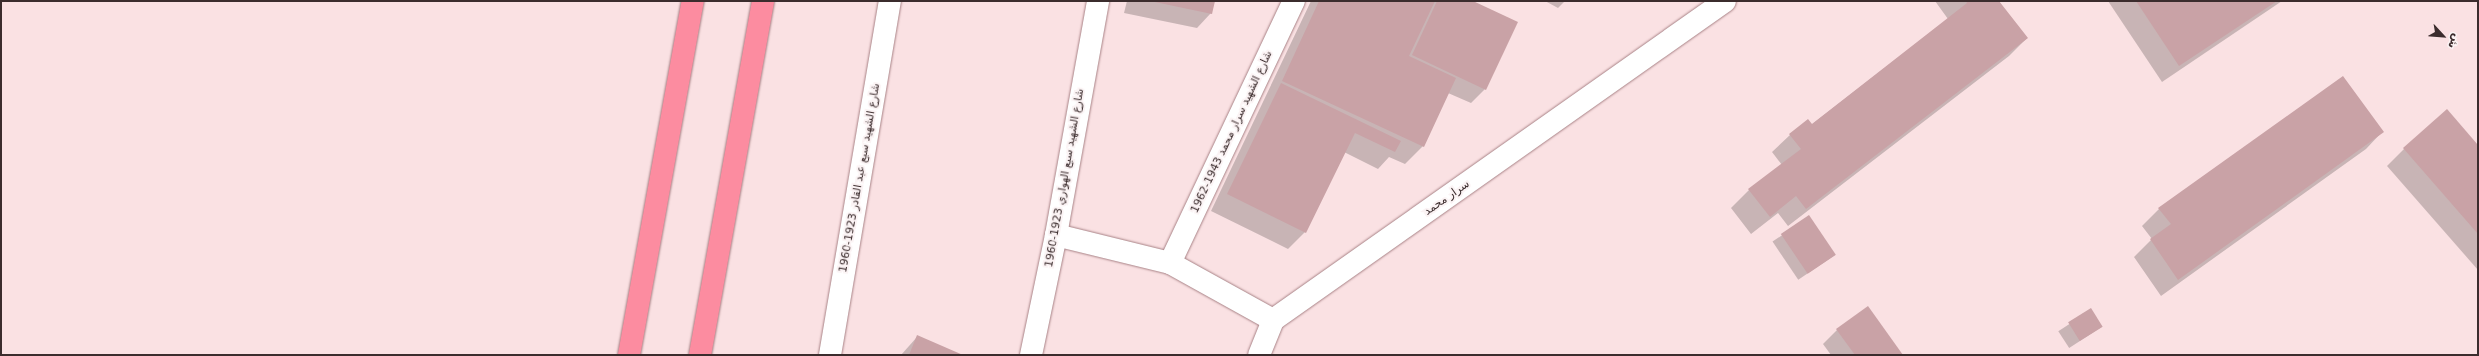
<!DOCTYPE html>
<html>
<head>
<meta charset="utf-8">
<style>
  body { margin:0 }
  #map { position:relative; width:2479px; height:356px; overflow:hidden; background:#fae1e3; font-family:"DejaVu Sans",Vazirmatn,sans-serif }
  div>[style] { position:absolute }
  .shadow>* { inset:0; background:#0003; transform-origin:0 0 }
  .building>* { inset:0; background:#c9a2a6; transform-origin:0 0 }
  .roads { filter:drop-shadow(0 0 1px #a88286) drop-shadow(0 0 1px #a88286) }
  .minor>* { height:22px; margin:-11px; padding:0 11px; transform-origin:11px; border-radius:11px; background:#fff }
  .trunk>* { height:22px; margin:-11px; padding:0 11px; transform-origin:11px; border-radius:11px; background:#fc8ca0 }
  span { translate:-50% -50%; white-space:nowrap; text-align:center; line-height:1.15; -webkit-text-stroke:4px #fbf3f4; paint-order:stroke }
  .street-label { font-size:11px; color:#3b2c2d }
  .frame { position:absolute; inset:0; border:2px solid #3b2c2d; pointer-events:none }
  .north { position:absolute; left:2423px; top:16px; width:40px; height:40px; -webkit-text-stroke:3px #fbf3f4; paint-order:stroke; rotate:116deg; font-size:11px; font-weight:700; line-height:16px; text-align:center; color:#3b2c2d }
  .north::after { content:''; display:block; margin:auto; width:14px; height:18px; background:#3b2c2d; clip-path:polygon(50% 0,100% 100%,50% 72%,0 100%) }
</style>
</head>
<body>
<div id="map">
  <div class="shadow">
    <i style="clip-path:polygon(1127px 1px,1214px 1px,1211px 13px,1197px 28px,1124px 13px)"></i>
    <i style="clip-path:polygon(1311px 1px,1470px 1px,1485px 89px,1471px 103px,1448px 93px,1423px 146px,1405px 164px,1389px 157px,1378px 169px,1344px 152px,1305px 232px,1288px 249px,1211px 211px)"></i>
    <i style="clip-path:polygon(1545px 1px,1565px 1px,1558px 8px)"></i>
    <i style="clip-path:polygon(1935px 1px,1998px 1px,2027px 38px,2009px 56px,1788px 226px,1778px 213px,1751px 234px,1731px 208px,1749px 190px,1782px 165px,1772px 152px,1790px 135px,1811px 125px,1948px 19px)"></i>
    <i style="clip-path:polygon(2108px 1px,2282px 1px,2162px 82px)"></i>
    <i style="clip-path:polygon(2382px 132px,2366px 149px,2161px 296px,2134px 257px,2152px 239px,2142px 226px,2159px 209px)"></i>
    <i style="clip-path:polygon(2478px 146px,2478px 270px,2387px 166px,2404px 149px)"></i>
    <i style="left:1809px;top:217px;width:46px;height:44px;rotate:56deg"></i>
    <i style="left:2091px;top:310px;width:20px;height:39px;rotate:57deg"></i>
    <i style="clip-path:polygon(1837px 330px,1902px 355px,1831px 355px,1823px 344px)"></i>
    <i style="clip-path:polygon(917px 337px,960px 355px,901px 355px)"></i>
  </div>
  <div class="building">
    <i style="clip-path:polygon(1150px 1px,1215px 1px,1212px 14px)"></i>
    <i style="clip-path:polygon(1319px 1px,1435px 1px,1409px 56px,1456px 78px,1424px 147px,1282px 81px)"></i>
    <i style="clip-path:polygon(1437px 1px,1473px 1px,1518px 22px,1486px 90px,1412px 55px)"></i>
    <i style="clip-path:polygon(1966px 1px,1999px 1px,2028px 38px,1806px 209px,1796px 196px,1770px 217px,1748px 189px,1801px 149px,1789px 134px,1808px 119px,1812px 124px,1967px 3px)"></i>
    <i style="clip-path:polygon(2136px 1px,2277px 1px,2179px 66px)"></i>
    <i style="clip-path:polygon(2343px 76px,2384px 132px,2178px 280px,2150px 239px,2171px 224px,2158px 208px)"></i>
    <i style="clip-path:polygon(1281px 83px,1401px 141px,1395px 152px,1355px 133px,1306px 233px,1227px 194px)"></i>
    <i style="clip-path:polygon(2447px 109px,2478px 145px,2478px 234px,2403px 148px)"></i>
    <i style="left:1809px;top:215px;width:48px;height:34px;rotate:56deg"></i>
    <i style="clip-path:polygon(1868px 306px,1903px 355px,1855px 355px,1836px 329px)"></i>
    <i style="left:2091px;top:308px;width:22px;height:27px;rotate:58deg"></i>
    <i style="clip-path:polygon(917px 335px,963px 355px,909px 355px)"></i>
  </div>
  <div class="roads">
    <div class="minor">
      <i style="left:1056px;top:235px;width:117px;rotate:13.8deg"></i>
      <i style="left:1170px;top:263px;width:118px;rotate:29deg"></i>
      <i style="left:1170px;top:263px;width:290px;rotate:-64.7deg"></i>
      <i style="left:830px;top:355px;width:359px;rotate:-80.4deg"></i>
      <i style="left:1031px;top:355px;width:123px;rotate:-78.2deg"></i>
      <i style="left:1056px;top:235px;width:238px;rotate:-79.8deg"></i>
      <i style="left:1259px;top:355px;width:38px;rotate:-68deg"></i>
      <i style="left:1273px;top:320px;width:553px;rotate:-35.21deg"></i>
    </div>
    <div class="trunk">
      <i style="left:629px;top:355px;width:360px;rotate:-79.8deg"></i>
      <i style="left:700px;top:355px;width:360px;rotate:-79.9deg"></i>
    </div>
  </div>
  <div class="street-label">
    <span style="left:1232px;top:132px;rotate:-65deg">شارع الشهيد سرار محمد 1943-1962</span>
    <span style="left:860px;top:178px;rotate:-80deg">شارع الشهيد سبع عبد القادر 1923-1960</span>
    <span style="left:1065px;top:178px;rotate:-80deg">شارع الشهيد سبع الهواري 1923-1960</span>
    <span style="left:1447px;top:198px;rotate:-35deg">سرار محمد</span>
  </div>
  <div class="frame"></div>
  <div class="north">ش</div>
</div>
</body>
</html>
